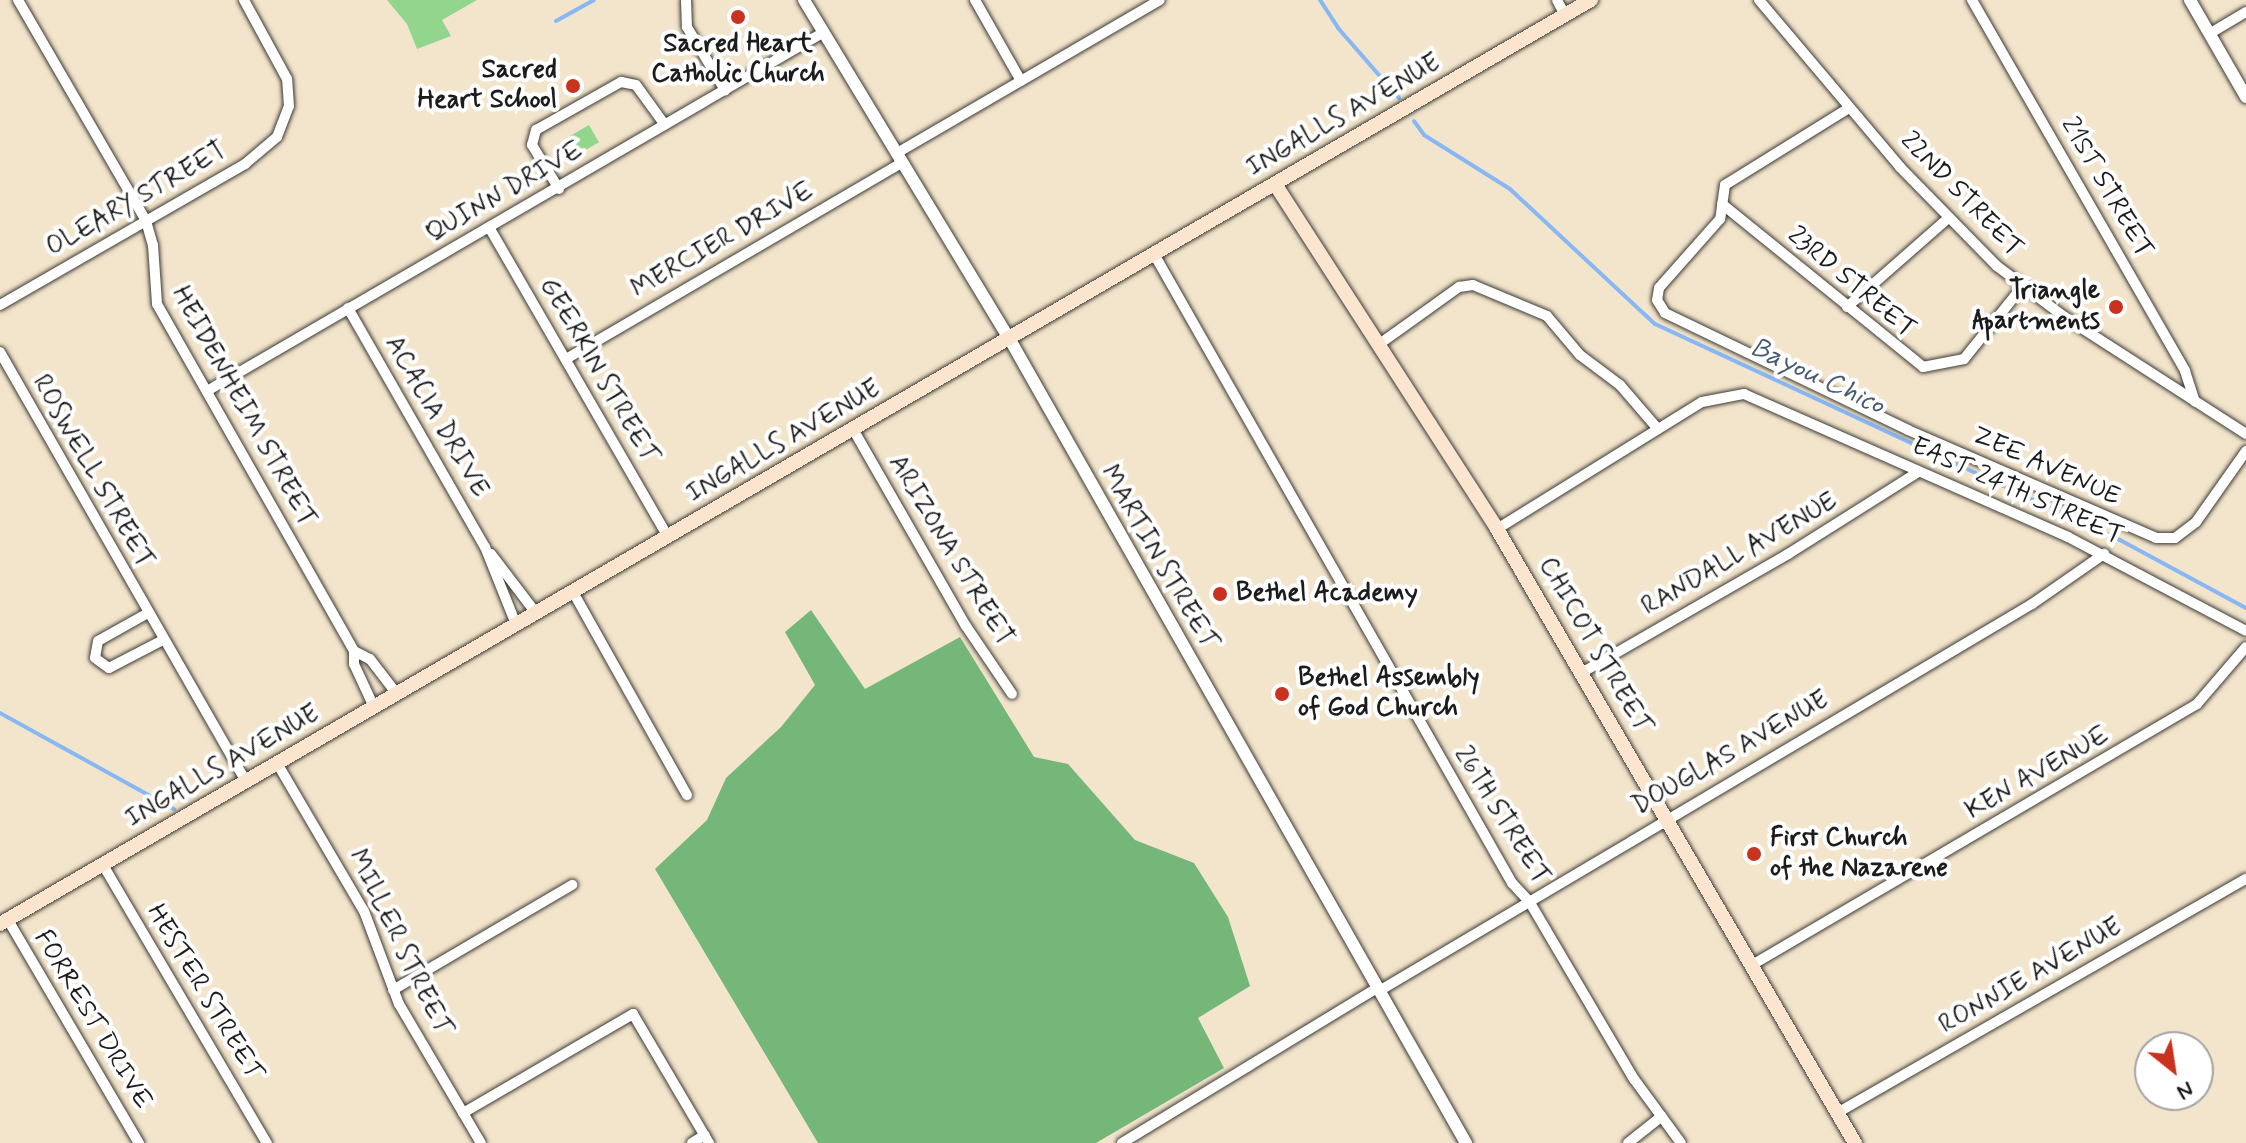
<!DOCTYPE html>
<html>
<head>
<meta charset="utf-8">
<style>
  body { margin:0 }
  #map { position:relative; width:2246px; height:1143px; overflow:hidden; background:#f3e5cb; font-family:Mynerve,sans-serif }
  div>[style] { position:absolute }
  .green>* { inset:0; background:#92d68e; transform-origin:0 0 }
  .forest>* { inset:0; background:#75b779 }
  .stream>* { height:4px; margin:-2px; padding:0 2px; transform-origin:2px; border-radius:2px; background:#88b8f4 }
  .roads { filter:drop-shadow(0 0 2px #3c3a36) drop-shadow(0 0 2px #3c3a36) }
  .minor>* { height:10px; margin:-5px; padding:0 5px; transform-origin:5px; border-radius:5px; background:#fff }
  .tertiary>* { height:12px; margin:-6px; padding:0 6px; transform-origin:6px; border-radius:6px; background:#fff }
  .secondary>* { height:14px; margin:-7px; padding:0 7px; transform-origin:7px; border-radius:7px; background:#fce5cf }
  .dots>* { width:22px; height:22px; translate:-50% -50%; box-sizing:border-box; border:4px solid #fff; border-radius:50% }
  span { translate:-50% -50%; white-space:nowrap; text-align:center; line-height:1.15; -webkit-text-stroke:8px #fff; paint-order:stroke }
  .poi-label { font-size:26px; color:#1c1c1c; font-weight:700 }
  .right { translate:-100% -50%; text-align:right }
  .left { translate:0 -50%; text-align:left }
  .street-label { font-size:26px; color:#1c1c1c }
  .water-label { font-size:28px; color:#475a72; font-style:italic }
  .north { position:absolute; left:2134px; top:1031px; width:80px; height:80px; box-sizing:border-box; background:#fff; border:2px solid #a4a4a4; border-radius:50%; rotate:150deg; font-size:22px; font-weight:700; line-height:32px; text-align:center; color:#1c1c1c }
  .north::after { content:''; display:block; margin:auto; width:28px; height:36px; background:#c8321e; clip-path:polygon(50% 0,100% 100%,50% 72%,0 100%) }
</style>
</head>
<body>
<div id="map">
  <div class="green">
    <i style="clip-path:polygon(387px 0,477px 0,442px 20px,451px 36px,417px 49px,407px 24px)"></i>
    <i style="left:589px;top:125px;width:20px;height:29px;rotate:60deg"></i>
  </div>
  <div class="forest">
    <i style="clip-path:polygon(811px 610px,865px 689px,960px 637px,1034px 757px,1068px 764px,1135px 840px,1194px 863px,1228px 917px,1250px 986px,1198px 1018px,1224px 1068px,1096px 1143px,818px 1143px,655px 869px,707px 820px,726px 778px,781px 727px,815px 685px,785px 632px)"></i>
  </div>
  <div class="stream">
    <i style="left:1320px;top:0;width:33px;rotate:57deg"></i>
    <i style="left:1338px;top:28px;width:93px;rotate:48.9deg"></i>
    <i style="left:556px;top:21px;width:43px;rotate:-28.9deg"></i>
    <i style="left:1414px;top:121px;width:17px;rotate:54deg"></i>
    <i style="left:1424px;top:135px;width:102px;rotate:32.1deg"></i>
    <i style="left:1510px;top:189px;width:198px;rotate:43deg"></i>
    <i style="left:1655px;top:324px;width:513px;rotate:24.92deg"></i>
    <i style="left:2120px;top:540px;width:143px;rotate:28.4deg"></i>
    <i style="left:0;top:713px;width:199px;rotate:28.9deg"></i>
  </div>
  <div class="roads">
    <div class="minor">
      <i style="left:18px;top:0;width:255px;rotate:59.9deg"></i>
      <i style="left:146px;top:221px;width:25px;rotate:74deg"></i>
      <i style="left:153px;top:245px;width:59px;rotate:86.1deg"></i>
      <i style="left:157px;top:304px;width:399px;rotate:60.4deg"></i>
      <i style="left:354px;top:651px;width:13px;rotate:90deg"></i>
      <i style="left:354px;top:664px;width:47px;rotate:65.1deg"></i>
      <i style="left:686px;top:0;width:27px;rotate:88deg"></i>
      <i style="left:687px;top:27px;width:74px;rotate:58.9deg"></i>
      <i style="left:975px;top:0;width:93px;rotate:60.4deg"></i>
      <i style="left:1557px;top:0;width:17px;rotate:62deg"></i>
      <i style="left:1759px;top:0;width:219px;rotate:49.8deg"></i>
      <i style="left:1900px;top:167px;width:139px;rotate:45.6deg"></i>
      <i style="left:1997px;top:266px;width:83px;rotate:37.1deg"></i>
      <i style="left:2063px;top:316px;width:218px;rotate:32.8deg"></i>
      <i style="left:1972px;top:0;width:428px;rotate:60.1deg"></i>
      <i style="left:2185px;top:371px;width:32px;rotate:72deg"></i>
      <i style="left:2209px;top:34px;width:43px;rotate:-30.7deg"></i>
      <i style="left:1849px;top:108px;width:146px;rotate:148.2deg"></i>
      <i style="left:1725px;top:185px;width:34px;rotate:98deg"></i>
      <i style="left:1720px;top:219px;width:92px;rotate:131.5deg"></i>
      <i style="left:1659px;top:288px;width:12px;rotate:99deg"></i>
      <i style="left:1657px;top:300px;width:15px;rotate:58deg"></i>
      <i style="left:1665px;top:313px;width:270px;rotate:25.7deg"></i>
      <i style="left:1908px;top:430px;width:270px;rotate:23.5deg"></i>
      <i style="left:2156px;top:538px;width:19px"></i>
      <i style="left:2175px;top:538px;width:26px;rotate:-37deg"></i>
      <i style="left:2196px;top:522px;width:87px;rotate:-54.8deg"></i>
      <i style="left:897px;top:153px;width:304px;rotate:-30.2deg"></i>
      <i style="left:559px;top:189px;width:52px;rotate:-121.5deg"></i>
      <i style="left:532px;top:145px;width:16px;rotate:-75deg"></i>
      <i style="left:536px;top:130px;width:98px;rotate:-29.5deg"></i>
      <i style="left:621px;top:82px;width:15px;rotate:11deg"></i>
      <i style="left:636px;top:85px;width:49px;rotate:54.1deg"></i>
      <i style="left:1722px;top:204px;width:259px;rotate:39deg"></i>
      <i style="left:1923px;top:367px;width:42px;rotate:-11deg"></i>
      <i style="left:1964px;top:359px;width:92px;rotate:-51.1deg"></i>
      <i style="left:489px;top:227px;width:358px;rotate:60deg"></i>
      <i style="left:1154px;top:254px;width:724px;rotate:60.35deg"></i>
      <i style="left:1512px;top:883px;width:25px;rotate:47deg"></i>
      <i style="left:1529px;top:901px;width:207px;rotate:59.5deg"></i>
      <i style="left:1634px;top:1079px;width:79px;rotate:53.7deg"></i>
      <i style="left:0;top:305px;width:283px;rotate:-29.9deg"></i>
      <i style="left:245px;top:164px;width:42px;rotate:-40.2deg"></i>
      <i style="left:277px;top:137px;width:33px;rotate:-69deg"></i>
      <i style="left:289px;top:106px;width:27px;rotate:-94deg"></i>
      <i style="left:287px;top:79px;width:90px;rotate:-118.6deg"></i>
      <i style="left:1847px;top:307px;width:133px;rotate:-41.3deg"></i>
      <i style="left:348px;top:308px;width:275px;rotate:60.2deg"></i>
      <i style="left:485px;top:547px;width:83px;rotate:68.1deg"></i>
      <i style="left:1378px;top:345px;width:100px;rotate:-35.6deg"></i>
      <i style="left:1459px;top:287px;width:14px;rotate:-8deg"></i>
      <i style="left:1473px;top:285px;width:80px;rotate:22.7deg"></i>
      <i style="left:1547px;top:316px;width:51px;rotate:49.8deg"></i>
      <i style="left:1580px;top:355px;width:50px;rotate:36.9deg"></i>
      <i style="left:1620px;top:385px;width:58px;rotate:49.2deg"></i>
      <i style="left:0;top:352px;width:495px;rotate:60.2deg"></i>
      <i style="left:566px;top:359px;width:390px;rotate:-30.3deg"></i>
      <i style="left:207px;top:391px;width:714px;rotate:-30.19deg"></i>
      <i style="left:853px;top:429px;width:227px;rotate:60.2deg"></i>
      <i style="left:966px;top:626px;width:82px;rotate:55.9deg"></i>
      <i style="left:1497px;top:529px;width:241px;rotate:-31.8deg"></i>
      <i style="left:1702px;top:402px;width:43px;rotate:-10.8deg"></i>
      <i style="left:1744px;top:394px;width:354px;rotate:23.8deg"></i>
      <i style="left:2068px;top:537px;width:201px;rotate:27.8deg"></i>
      <i style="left:491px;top:554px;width:74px;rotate:52.7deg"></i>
      <i style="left:573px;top:592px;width:233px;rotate:60.7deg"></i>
      <i style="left:148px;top:613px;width:57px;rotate:150.8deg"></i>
      <i style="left:98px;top:641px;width:17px;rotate:100deg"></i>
      <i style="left:95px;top:658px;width:17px;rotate:36deg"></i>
      <i style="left:109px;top:668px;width:61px;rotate:-27.4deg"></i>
      <i style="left:354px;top:651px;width:18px;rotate:27deg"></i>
      <i style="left:370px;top:659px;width:44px;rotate:52.4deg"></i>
      <i style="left:1583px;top:672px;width:237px;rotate:-29.9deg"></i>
      <i style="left:1788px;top:554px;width:154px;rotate:-32.2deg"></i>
      <i style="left:277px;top:763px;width:172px;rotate:59.6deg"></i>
      <i style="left:364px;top:911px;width:99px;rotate:69.4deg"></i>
      <i style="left:399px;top:1004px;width:161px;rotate:59.5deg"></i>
      <i style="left:103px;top:865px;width:323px;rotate:59.5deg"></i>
      <i style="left:8px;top:920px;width:259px;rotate:59.6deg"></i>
      <i style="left:1752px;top:965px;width:516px;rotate:-30.39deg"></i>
      <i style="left:2197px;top:704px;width:75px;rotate:-49.3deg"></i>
      <i style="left:393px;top:990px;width:208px;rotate:-30.4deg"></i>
      <i style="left:1379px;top:991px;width:759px;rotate:-30.65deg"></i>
      <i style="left:2032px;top:604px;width:88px;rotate:-34.8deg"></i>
      <i style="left:463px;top:1113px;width:197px;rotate:-30.2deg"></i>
      <i style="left:633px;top:1014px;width:150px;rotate:59.5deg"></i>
      <i style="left:1837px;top:1113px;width:471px;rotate:-29.8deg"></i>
      <i style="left:692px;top:1143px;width:15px;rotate:-32deg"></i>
      <i style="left:1122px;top:1143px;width:298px;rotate:-31.3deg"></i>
      <i style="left:1628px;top:1143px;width:43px;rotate:-38.5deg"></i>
    </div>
    <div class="tertiary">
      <i style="left:804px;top:0;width:395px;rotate:58.8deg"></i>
      <i style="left:1009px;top:338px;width:926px;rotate:60.42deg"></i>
      <i style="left:2190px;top:0;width:112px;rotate:60deg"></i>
    </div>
    <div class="secondary">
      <i style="left:1275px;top:184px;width:410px;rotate:57.2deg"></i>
      <i style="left:1497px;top:529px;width:711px;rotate:59.76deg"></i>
      <i style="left:0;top:924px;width:1840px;rotate:-30.15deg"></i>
    </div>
  </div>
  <div class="dots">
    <i style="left:738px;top:17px;background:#c8321e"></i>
    <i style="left:573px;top:86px;background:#c8321e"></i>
    <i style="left:2116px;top:307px;background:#c8321e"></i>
    <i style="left:1220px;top:594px;background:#c8321e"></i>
    <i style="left:1282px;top:694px;background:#c8321e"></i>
    <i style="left:1754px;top:854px;background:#c8321e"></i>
  </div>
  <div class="poi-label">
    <span style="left:738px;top:60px">Sacred Heart<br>Catholic Church</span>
    <span class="right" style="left:557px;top:86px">Sacred<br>Heart School</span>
    <span class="right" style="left:2100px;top:307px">Triangle<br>Apartments</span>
    <span class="left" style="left:1236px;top:594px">Bethel Academy</span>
    <span class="left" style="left:1298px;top:694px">Bethel Assembly<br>of God Church</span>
    <span class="left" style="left:1770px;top:854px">First Church<br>of the Nazarene</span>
  </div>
  <div class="street-label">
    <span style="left:1344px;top:116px;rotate:-30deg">INGALLS AVENUE</span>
    <span style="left:2106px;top:188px;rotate:60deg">21ST STREET</span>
    <span style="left:505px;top:193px;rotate:-30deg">QUINN DRIVE</span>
    <span style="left:1961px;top:195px;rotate:46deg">22ND STREET</span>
    <span style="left:137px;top:200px;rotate:-30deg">OLEARY STREET</span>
    <span style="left:723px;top:241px;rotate:-30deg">MERCIER DRIVE</span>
    <span style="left:1851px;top:283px;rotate:40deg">23RD STREET</span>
    <span style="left:598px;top:371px;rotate:60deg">GEERKIN STREET</span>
    <span style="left:243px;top:407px;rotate:61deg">HEIDENHEIM STREET</span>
    <span style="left:436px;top:417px;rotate:60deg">ACACIA DRIVE</span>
    <span style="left:784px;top:442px;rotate:-30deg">INGALLS AVENUE</span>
    <span style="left:2046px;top:467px;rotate:24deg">ZEE AVENUE</span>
    <span style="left:92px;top:472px;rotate:60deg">ROSWELL STREET</span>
    <span style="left:2017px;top:492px;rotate:24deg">EAST 24TH STREET</span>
    <span style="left:950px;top:551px;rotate:59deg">ARIZONA STREET</span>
    <span style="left:1740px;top:555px;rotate:-30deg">RANDALL AVENUE</span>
    <span style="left:1158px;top:558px;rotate:60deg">MARTIN STREET</span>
    <span style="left:1594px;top:646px;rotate:60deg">CHICOT STREET</span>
    <span style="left:1731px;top:754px;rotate:-30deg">DOUGLAS AVENUE</span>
    <span style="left:223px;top:767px;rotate:-30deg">INGALLS AVENUE</span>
    <span style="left:2038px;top:774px;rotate:-30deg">KEN AVENUE</span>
    <span style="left:1501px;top:816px;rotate:58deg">26TH STREET</span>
    <span style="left:399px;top:943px;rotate:64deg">MILLER STREET</span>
    <span style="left:2031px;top:977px;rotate:-30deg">RONNIE AVENUE</span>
    <span style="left:204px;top:993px;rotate:59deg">HESTER STREET</span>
    <span style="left:92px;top:1020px;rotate:59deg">FORREST DRIVE</span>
  </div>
  <div class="water-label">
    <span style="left:1817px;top:377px;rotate:25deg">Bayou Chico</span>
  </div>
  <div class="north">N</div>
</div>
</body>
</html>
